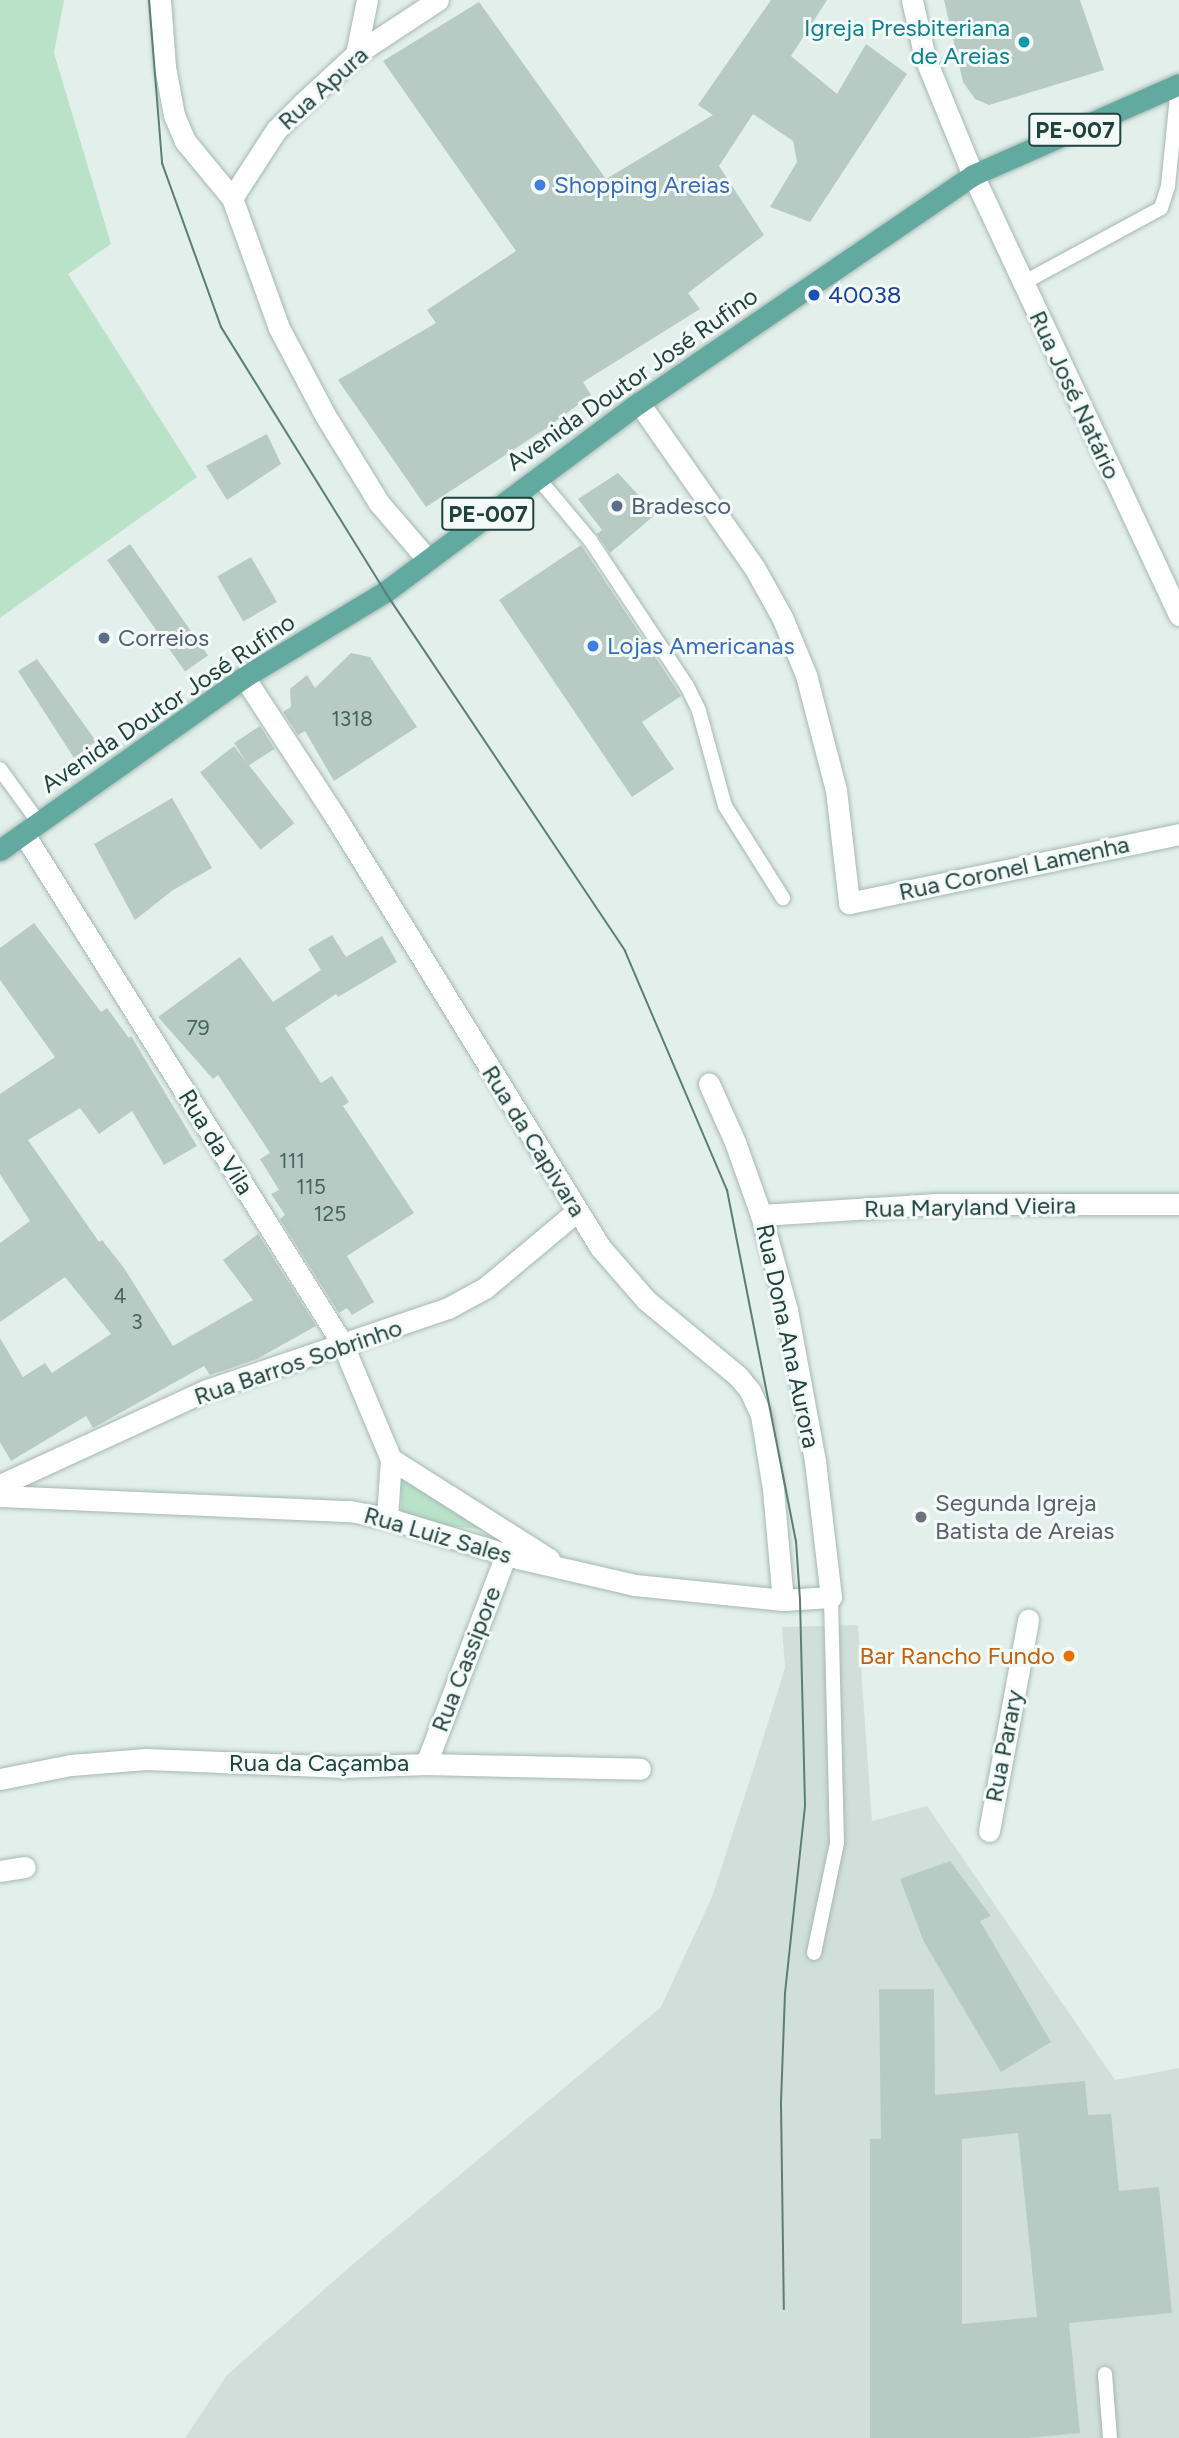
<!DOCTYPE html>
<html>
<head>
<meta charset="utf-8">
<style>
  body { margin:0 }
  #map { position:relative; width:1179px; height:2438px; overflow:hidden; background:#e3efeb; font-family:Figtree,sans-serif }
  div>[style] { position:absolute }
  .built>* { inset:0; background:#d1dfda }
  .green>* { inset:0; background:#bae2c9 }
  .building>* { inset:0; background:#b8cac4; transform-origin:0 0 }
  .roads { filter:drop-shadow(0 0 2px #a5b8b3) drop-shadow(0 0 2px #a5b8b3) }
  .lane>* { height:14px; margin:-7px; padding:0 7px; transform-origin:7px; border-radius:7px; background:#fff }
  .street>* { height:21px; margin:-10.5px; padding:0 10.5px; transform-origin:10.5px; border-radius:10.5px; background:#fff }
  .secondary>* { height:21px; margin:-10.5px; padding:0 10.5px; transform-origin:10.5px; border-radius:10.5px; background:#fff }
  .primary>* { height:21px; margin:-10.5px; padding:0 10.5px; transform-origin:10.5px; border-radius:10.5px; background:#62a99f }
  .tram>* { height:2px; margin:-1px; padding:0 1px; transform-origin:1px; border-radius:1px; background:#5b7e78 }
  .dots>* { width:19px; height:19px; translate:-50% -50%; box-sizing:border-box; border:4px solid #f4faf8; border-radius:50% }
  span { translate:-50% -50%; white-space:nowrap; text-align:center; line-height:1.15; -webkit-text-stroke:6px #f4faf8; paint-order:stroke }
  .number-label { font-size:21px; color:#46655f }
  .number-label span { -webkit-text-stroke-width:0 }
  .shield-label span { padding:2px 5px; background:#f4faf8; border:2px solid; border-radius:5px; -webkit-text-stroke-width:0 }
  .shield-label { font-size:23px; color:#20433d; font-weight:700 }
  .culture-label { font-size:24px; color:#0d838f }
  .right { translate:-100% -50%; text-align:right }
  .street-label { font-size:24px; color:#20433d }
  .shop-label { font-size:24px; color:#366cbe }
  .left { translate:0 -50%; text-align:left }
  .transit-label { font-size:24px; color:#164399 }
  .service-label { font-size:24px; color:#4e5e75 }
  .worship-label { font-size:24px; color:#5b616d }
  .food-label { font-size:24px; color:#c56008 }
</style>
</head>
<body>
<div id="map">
  <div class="built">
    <i style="clip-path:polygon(858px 1625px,872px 1821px,927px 1806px,1115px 2080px,1179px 2068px,1179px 2438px,185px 2438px,227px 2375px,352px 2265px,661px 2007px,712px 1897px,756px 1761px,785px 1668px,782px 1627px)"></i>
  </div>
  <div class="green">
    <i style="clip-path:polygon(0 0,64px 0,54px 53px,111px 244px,68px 274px,197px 477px,0 618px)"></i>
    <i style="clip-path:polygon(400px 1475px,487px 1530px,402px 1521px)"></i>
  </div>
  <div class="building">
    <i style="clip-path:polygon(771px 0,827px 0,791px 56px,837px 94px,866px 44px,907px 74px,810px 222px,770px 207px,797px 162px,793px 141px,753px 114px,719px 166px,764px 235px,688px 293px,700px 309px,583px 382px,591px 395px,548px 427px,426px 507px,338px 380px,436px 323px,427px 310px,516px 251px,383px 61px,479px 2px,606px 179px,713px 115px,698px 105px)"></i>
    <i style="clip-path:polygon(944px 0,1080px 0,1104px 70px,989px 105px,975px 99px,963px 82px)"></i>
    <i style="clip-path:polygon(267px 434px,281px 464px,227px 500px,206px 466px)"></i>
    <i style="clip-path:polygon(618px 473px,656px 514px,610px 553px,597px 534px,602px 530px,578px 499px)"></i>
    <i style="left:130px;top:544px;width:136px;height:28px;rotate:55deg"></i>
    <i style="clip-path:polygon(581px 545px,681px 696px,642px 722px,674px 769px,632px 797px,499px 600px)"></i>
    <i style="left:251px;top:557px;width:52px;height:39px;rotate:60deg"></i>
    <i style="clip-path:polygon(351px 653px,370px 657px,417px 727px,334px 781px,305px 731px,298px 735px,283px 712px,291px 707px,290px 689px,307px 675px,315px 688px)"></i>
    <i style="clip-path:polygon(37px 659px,96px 741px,74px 758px,18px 671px)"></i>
    <i style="left:260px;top:726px;width:27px;height:31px;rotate:57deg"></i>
    <i style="left:234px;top:746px;width:98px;height:43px;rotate:52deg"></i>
    <i style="clip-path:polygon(172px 798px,212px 868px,173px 890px,135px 920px,94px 844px)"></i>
    <i style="clip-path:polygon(34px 923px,101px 1012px,107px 1008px,129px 1038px,131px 1036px,197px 1146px,164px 1165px,132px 1111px,99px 1134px,80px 1108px,28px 1140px,99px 1242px,102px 1240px,124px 1268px,173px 1346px,253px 1300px,223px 1260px,258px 1234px,316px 1326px,257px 1359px,210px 1375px,204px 1366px,93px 1428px,86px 1416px,11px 1461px,0 1442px,0 1338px,23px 1377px,45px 1363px,52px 1373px,111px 1334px,65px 1277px,0 1322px,0 1243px,30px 1221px,0 1174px,0 1094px,55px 1057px,0 980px,0 948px)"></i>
    <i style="clip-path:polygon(332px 935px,346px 957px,382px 936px,397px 962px,338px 997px,336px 994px,285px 1028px,321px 1083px,332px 1076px,349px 1102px,343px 1106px,414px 1213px,347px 1256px,374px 1302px,352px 1315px,347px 1308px,339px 1313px,280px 1219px,285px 1215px,271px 1194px,279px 1190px,260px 1159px,270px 1153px,253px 1127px,218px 1075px,213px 1079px,158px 1017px,240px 957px,273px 1002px,321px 970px,308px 949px)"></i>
    <i style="clip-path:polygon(950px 1861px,991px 1916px,980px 1921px,1051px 2042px,1001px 2072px,924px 1942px,900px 1879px)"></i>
    <i style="clip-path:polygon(evenodd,879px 1989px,934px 1989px,935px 2095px,1085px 2081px,1088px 2115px,1111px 2114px,1119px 2191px,1159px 2187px,1172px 2313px,1069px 2323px,1080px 2433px,1028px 2438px,870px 2438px,870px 2139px,881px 2139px,879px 1989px,1018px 2133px,1037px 2317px,962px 2324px,962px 2139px,1018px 2133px)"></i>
  </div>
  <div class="roads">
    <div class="lane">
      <i style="left:1023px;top:283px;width:157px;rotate:-28.5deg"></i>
      <i style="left:1161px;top:208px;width:23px;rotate:-72deg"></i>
      <i style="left:1168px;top:186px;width:101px;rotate:-84.3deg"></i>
      <i style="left:538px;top:478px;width:81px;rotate:50deg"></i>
      <i style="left:590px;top:540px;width:175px;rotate:56.4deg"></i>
      <i style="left:687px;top:686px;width:28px;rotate:64deg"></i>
      <i style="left:699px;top:711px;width:98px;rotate:74.7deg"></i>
      <i style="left:725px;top:806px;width:109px;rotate:57.8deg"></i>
      <i style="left:0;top:769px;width:67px;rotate:54.2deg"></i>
      <i style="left:814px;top:1953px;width:112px;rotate:-78.2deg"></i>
      <i style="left:837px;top:1843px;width:246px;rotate:-91.4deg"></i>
      <i style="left:1105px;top:2374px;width:64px;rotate:85.5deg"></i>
    </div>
    <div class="street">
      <i style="left:160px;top:0;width:67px;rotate:85.7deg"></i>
      <i style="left:165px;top:67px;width:49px;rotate:79.4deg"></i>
      <i style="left:174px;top:115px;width:28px;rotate:67deg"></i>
      <i style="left:185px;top:141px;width:74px;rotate:50.5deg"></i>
      <i style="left:232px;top:198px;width:138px;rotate:70.1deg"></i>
      <i style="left:279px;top:328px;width:98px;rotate:62.1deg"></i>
      <i style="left:325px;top:415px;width:103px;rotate:58.5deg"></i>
      <i style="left:379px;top:503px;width:74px;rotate:49.4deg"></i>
      <i style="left:356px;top:54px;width:55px;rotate:-78.5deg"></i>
      <i style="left:232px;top:198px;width:81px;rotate:-57.1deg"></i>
      <i style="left:276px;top:130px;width:38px;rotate:-45deg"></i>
      <i style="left:303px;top:103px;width:72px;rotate:-42.8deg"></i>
      <i style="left:356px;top:54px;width:98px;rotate:-33.4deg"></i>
      <i style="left:639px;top:403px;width:200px;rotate:55deg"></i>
      <i style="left:754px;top:567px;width:57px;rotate:60.8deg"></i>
      <i style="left:782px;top:617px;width:63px;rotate:67.5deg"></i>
      <i style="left:806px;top:675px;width:119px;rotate:75.4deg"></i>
      <i style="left:836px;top:790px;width:114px;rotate:83.4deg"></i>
      <i style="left:849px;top:903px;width:337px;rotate:-11.8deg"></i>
      <i style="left:244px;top:677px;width:166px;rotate:56.8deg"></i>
      <i style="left:335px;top:816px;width:506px;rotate:58.41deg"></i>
      <i style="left:600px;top:1247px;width:70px;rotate:49deg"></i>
      <i style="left:646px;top:1300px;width:119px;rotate:39.6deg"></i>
      <i style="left:738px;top:1376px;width:19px;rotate:51deg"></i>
      <i style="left:750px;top:1391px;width:26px;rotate:65deg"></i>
      <i style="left:761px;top:1415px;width:75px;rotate:80.8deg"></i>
      <i style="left:773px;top:1489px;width:111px;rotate:84.9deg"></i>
      <i style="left:24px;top:834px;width:602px;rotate:58.02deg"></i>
      <i style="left:343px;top:1345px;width:124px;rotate:67.2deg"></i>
      <i style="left:391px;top:1459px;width:59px;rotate:93.9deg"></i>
      <i style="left:761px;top:1215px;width:173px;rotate:-3.6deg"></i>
      <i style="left:934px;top:1204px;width:245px"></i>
      <i style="left:391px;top:1459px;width:187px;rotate:32.3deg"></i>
      <i style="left:0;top:1485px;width:228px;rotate:-24.7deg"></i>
      <i style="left:207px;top:1390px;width:255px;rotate:-18.8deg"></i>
      <i style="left:448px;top:1308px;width:42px;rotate:-28.4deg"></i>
      <i style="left:485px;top:1288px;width:120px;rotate:-39.9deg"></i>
      <i style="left:0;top:1496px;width:350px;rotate:2.5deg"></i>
      <i style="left:350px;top:1511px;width:38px;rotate:11deg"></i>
      <i style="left:387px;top:1518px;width:137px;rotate:17deg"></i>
      <i style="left:518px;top:1558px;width:120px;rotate:13deg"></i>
      <i style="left:635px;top:1585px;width:149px;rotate:5.8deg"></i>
      <i style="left:783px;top:1600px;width:48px;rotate:-3.6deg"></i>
      <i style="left:831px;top:1597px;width:137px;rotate:-96.7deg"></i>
      <i style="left:815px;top:1461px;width:154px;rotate:-100.5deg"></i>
      <i style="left:787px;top:1310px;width:98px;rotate:-105.3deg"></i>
      <i style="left:761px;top:1215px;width:77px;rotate:-109.6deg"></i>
      <i style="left:735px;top:1142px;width:64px;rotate:-114.1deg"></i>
      <i style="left:426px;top:1764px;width:225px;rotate:-69.1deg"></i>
      <i style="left:0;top:1779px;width:72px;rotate:-11.2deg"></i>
      <i style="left:71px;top:1765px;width:75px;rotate:-4.6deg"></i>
      <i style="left:146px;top:1759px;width:195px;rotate:2.3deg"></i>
      <i style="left:341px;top:1767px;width:85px;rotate:-2deg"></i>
      <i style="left:426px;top:1764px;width:214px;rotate:1.3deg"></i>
      <i style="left:989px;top:1831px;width:215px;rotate:-79.5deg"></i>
      <i style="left:0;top:1871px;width:25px;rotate:-9deg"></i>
    </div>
    <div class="secondary">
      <i style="left:912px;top:0;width:59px;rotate:77.4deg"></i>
      <i style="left:925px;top:58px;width:126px;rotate:67.7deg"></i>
      <i style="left:973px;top:175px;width:486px;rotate:64.9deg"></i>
    </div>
    <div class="primary">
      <i style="left:0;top:850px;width:299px;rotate:-35.3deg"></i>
      <i style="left:244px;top:677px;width:165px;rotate:-31.1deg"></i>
      <i style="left:385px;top:592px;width:317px;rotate:-36.7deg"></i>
      <i style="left:639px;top:403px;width:404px;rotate:-34.3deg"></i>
      <i style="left:973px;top:175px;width:225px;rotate:-23.8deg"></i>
    </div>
  </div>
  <div class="tram">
    <i style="left:149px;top:0;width:164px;rotate:85.4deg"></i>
    <i style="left:162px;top:163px;width:174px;rotate:70.2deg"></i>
    <i style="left:221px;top:327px;width:312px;rotate:58.2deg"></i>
    <i style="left:385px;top:592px;width:432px;rotate:56.2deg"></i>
    <i style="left:625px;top:951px;width:260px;rotate:66.9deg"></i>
    <i style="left:727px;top:1190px;width:358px;rotate:78.9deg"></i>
    <i style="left:796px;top:1541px;width:59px;rotate:86.1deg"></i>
    <i style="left:800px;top:1600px;width:206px;rotate:88.6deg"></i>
    <i style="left:805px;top:1806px;width:188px;rotate:96.1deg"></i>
    <i style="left:785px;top:1993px;width:111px;rotate:92.1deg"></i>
    <i style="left:781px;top:2104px;width:205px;rotate:89.2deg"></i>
  </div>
  <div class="dots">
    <i style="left:1024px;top:42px;background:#0f9aa8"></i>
    <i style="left:540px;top:185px;background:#3f7fe0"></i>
    <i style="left:814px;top:295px;background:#1a4fb4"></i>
    <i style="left:617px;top:506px;background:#5c6f8a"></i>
    <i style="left:104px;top:638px;background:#5c6f8a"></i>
    <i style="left:593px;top:646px;background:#3f7fe0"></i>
    <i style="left:921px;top:1517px;background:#6b7280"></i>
    <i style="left:1069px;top:1656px;background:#e8710a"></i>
  </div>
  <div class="number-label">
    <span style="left:352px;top:719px">1318</span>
    <span style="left:198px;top:1028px">79</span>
    <span style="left:292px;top:1161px">111</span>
    <span style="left:311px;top:1187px">115</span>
    <span style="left:330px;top:1214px">125</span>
    <span style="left:120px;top:1296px">4</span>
    <span style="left:137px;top:1322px">3</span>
  </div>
  <div class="shield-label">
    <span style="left:1075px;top:130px">PE-007</span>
    <span style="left:488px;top:514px">PE-007</span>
  </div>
  <div class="culture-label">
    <span class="right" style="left:1010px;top:42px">Igreja Presbiteriana<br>de Areias</span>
  </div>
  <div class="street-label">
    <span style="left:323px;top:88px;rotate:-42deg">Rua Apura</span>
    <span style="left:632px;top:379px;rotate:-35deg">Avenida Doutor José Rufino</span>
    <span style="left:1075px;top:395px;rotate:65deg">Rua José Natário</span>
    <span style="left:168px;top:703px;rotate:-34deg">Avenida Doutor José Rufino</span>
    <span style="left:1014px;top:868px;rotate:-12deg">Rua Coronel Lamenha</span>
    <span style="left:534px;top:1141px;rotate:58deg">Rua da Capivara</span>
    <span style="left:216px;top:1142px;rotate:58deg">Rua da Vila</span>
    <span style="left:970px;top:1207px;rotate:-1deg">Rua Maryland Vieira</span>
    <span style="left:788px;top:1336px;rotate:78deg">Rua Dona Ana Aurora</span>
    <span style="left:298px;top:1362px;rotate:-19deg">Rua Barros Sobrinho</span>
    <span style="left:438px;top:1535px;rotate:16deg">Rua Luiz Sales</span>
    <span style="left:466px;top:1659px;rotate:-69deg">Rua Cassipore</span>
    <span style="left:1004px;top:1746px;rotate:-79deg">Rua Parary</span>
    <span style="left:319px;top:1763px">Rua da Caçamba</span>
  </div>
  <div class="shop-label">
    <span class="left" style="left:554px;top:185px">Shopping Areias</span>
    <span class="left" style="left:607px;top:646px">Lojas Americanas</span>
  </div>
  <div class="transit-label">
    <span class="left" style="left:828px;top:295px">40038</span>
  </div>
  <div class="service-label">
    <span class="left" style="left:631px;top:506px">Bradesco</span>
    <span class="left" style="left:118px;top:638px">Correios</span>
  </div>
  <div class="worship-label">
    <span class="left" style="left:935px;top:1517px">Segunda Igreja<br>Batista de Areias</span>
  </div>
  <div class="food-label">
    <span class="right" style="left:1055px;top:1656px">Bar Rancho Fundo</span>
  </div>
</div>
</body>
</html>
